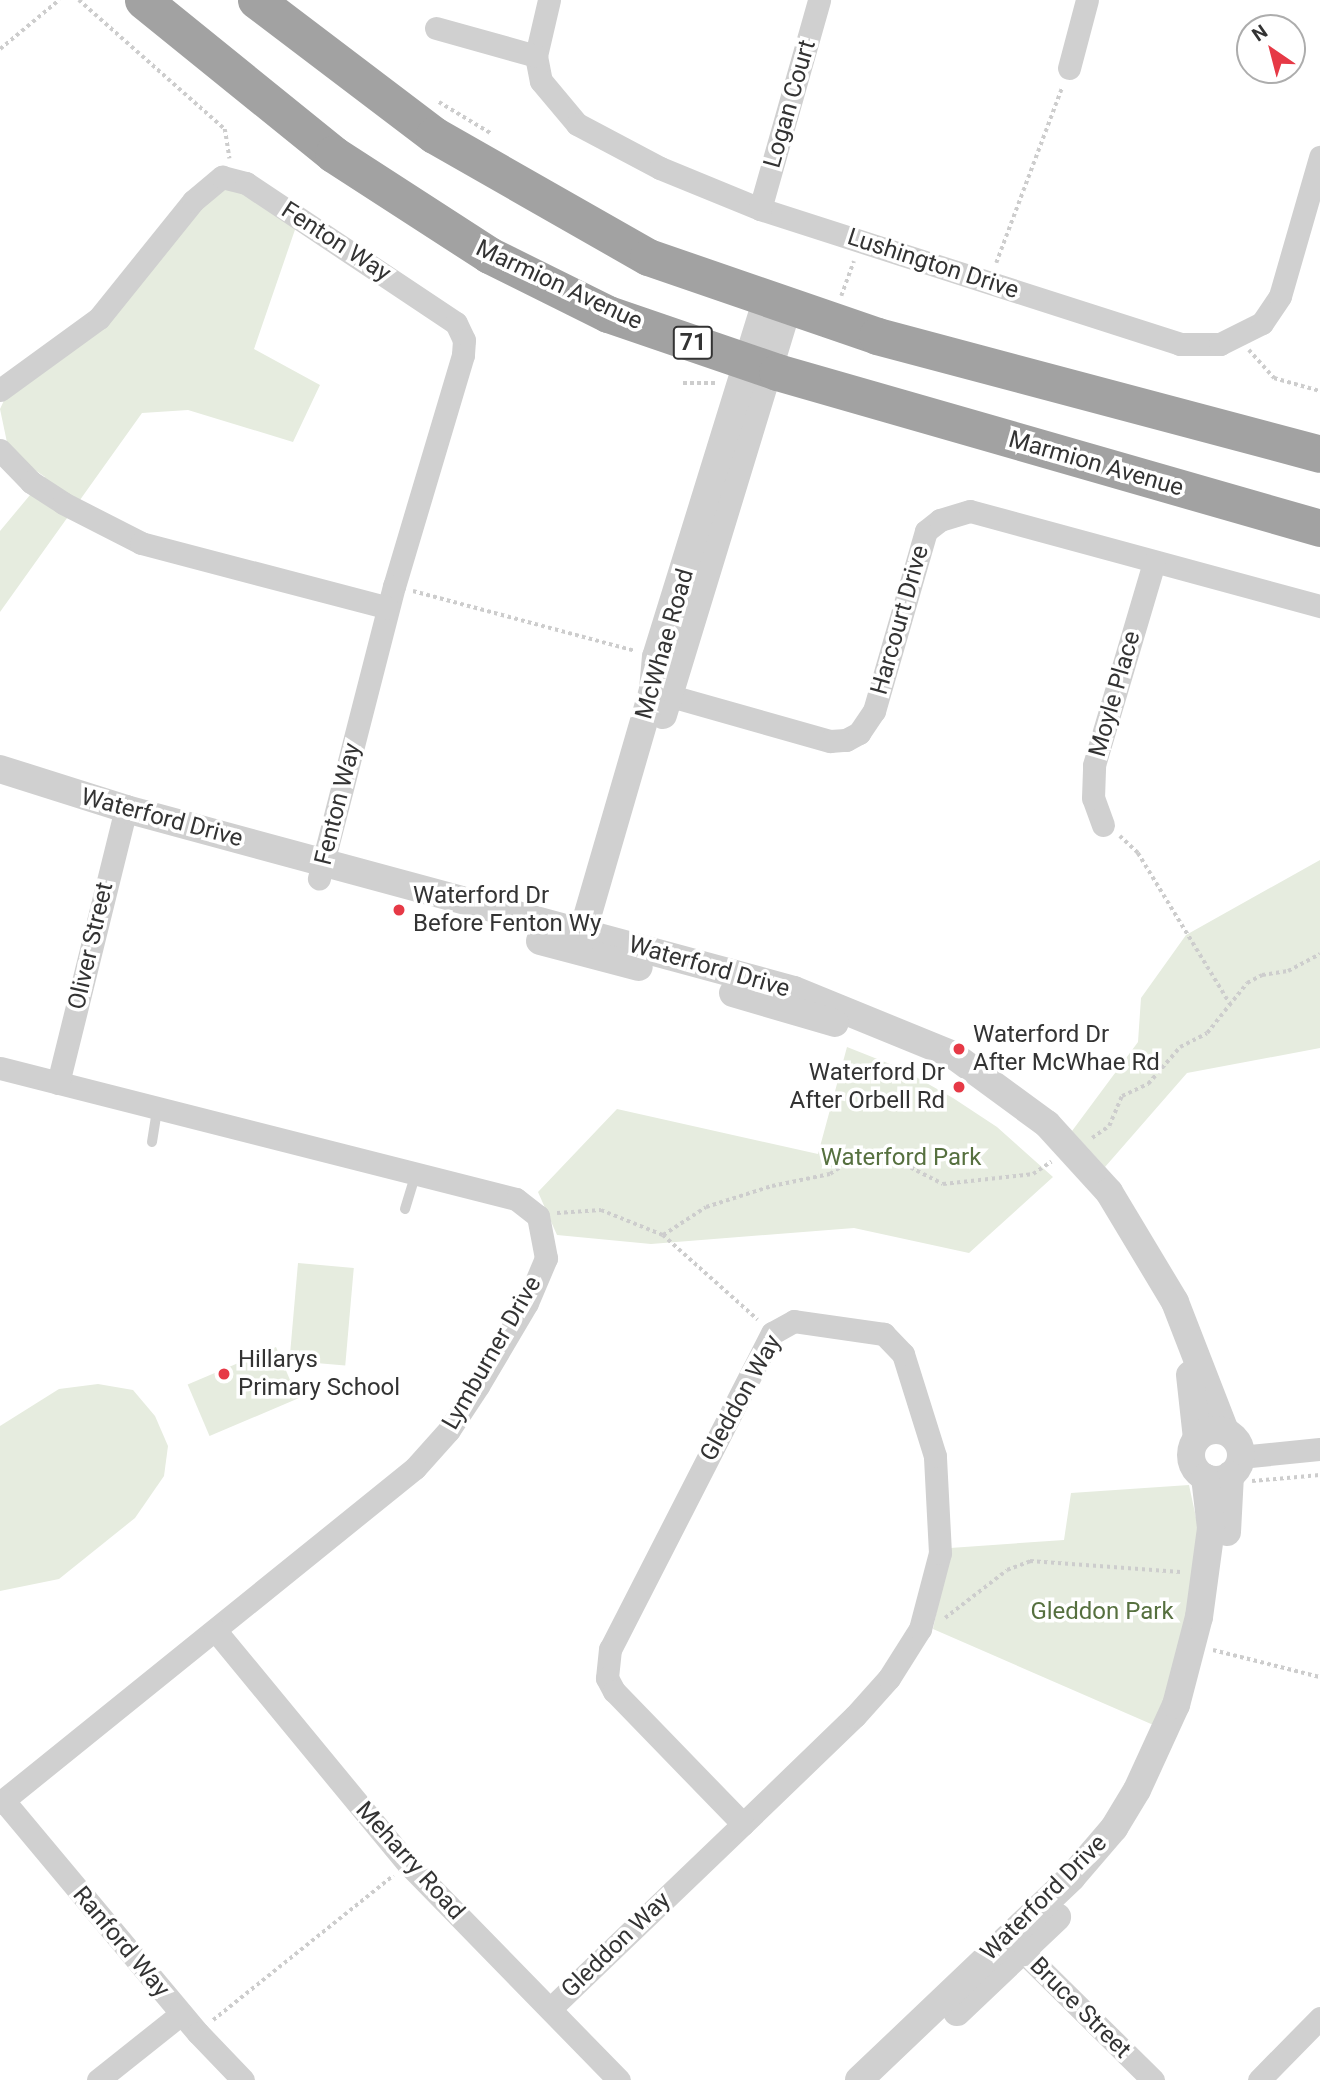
<!DOCTYPE html>
<html>
<head>
<meta charset="utf-8">
<style>
  body { margin:0 }
  #map { position:relative; width:1320px; height:2080px; overflow:hidden; background:#fff; font-family:Roboto,sans-serif }
  div>[style] { position:absolute }
  .green>* { inset:0; background:#e6ecdf; transform-origin:0 0 }
  .path>* { height:3.5px; margin-top:-1.75px; transform-origin:0; background:repeating-linear-gradient(90deg,#cdcdcd 0 3.5px,transparent 0 7px) }
  .service>* { height:10px; margin:-5px; padding:0 5px; transform-origin:5px; border-radius:5px; background:#d0d0d0 }
  .minor>* { height:23px; margin:-11.5px; padding:0 11.5px; transform-origin:11.5px; border-radius:11.5px; background:#d0d0d0 }
  .tertiary>* { height:28px; margin:-14px; padding:0 14px; transform-origin:14px; border-radius:14px; background:#d0d0d0 }
  .tertiary>.ring { margin:-14px; padding:0; box-sizing:content-box; background:none; border:28px solid #d0d0d0; border-radius:50% }
  .trunk>* { height:37px; margin:-18.5px; padding:0 18.5px; transform-origin:18.5px; border-radius:18.5px; background:#a2a2a2 }
  .dots>* { width:19px; height:19px; translate:-50% -50%; box-sizing:border-box; border:4px solid #fff; border-radius:50% }
  span { translate:-50% -50%; white-space:nowrap; text-align:center; line-height:1.15; -webkit-text-stroke:7px #fff; paint-order:stroke }
  .shield-label span { padding:2px 5px; background:#fff; border:2px solid; border-radius:5px; -webkit-text-stroke-width:0 }
  .shield-label { font-size:23px; color:#333; font-weight:700 }
  .street-label { font-size:24px; color:#333 }
  .poi-label { font-size:24px; color:#333 }
  .left { translate:0 -50%; text-align:left }
  .right { translate:-100% -50%; text-align:right }
  .park-label { font-size:24px; color:#56703f }
  .north { position:absolute; left:1236px; top:14px; width:70px; height:70px; box-sizing:border-box; background:#fff; border:2px solid #adadad; border-radius:50%; rotate:325deg; font-size:19px; font-weight:700; line-height:28px; text-align:center; color:#333 }
  .north::after { content:''; display:block; margin:auto; width:24px; height:32px; background:#e63946; clip-path:polygon(50% 0,100% 100%,50% 72%,0 100%) }
</style>
</head>
<body>
<div id="map">
  <div class="green">
    <i style="clip-path:polygon(222px 177px,299px 218px,254px 349px,320px 385px,293px 442px,188px 410px,142px 413px,0 612px,0 531px,45px 477px,9px 452px,0 409px,14px 379px,108px 323px)"></i>
    <i style="clip-path:polygon(1320px 860px,1320px 1048px,1187px 1073px,1105px 1167px,1072px 1131px,1138px 1042px,1141px 998px,1186px 935px)"></i>
    <i style="clip-path:polygon(847px 1047px,900px 1068px,953px 1098px,997px 1127px,1053px 1177px,969px 1253px,854px 1228px,651px 1244px,557px 1235px,538px 1192px,617px 1109px,818px 1154px)"></i>
    <i style="left:298px;top:1263px;width:56px;height:98px;rotate:5deg"></i>
    <i style="left:276px;top:1347px;width:56px;height:96px;rotate:67deg"></i>
    <i style="clip-path:polygon(98px 1384px,133px 1390px,155px 1416px,168px 1446px,164px 1476px,135px 1518px,59px 1579px,0 1591px,0 1426px,59px 1389px)"></i>
    <i style="clip-path:polygon(1189px 1485px,1200px 1536px,1192px 1593px,1158px 1727px,933px 1629px,950px 1548px,1064px 1540px,1071px 1493px)"></i>
  </div>
  <div class="path">
    <i style="left:79px;top:0;width:195px;rotate:41.5deg"></i>
    <i style="left:225px;top:129px;width:30px;rotate:81deg"></i>
    <i style="left:0;top:49px;width:77px;rotate:-39.7deg"></i>
    <i style="left:439px;top:102px;width:62px;rotate:31.1deg"></i>
    <i style="left:996px;top:263px;width:188px;rotate:-69.4deg"></i>
    <i style="left:841px;top:296px;width:37px;rotate:-70deg"></i>
    <i style="left:1249px;top:350px;width:38px;rotate:48deg"></i>
    <i style="left:1274px;top:378px;width:48px;rotate:15.8deg"></i>
    <i style="left:683px;top:383px;width:32px"></i>
    <i style="left:413px;top:591px;width:230px;rotate:15.1deg"></i>
    <i style="left:1120px;top:836px;width:25px;rotate:43deg"></i>
    <i style="left:1138px;top:853px;width:177px;rotate:58.6deg"></i>
    <i style="left:1092px;top:1138px;width:21px;rotate:-35deg"></i>
    <i style="left:1109px;top:1126px;width:33px;rotate:-67deg"></i>
    <i style="left:1122px;top:1096px;width:29px;rotate:-25deg"></i>
    <i style="left:1148px;top:1084px;width:49px;rotate:-49.1deg"></i>
    <i style="left:1180px;top:1047px;width:30px;rotate:-27deg"></i>
    <i style="left:1207px;top:1033px;width:64px;rotate:-51.3deg"></i>
    <i style="left:1247px;top:983px;width:17px;rotate:-28deg"></i>
    <i style="left:1262px;top:975px;width:26px;rotate:-9deg"></i>
    <i style="left:1288px;top:971px;width:36px;rotate:-28deg"></i>
    <i style="left:557px;top:1213px;width:44px;rotate:-3.9deg"></i>
    <i style="left:601px;top:1210px;width:67px;rotate:22deg"></i>
    <i style="left:663px;top:1235px;width:51px;rotate:-33.1deg"></i>
    <i style="left:706px;top:1207px;width:69px;rotate:-17.7deg"></i>
    <i style="left:772px;top:1186px;width:59px;rotate:-11.7deg"></i>
    <i style="left:830px;top:1174px;width:36px;rotate:-34deg"></i>
    <i style="left:860px;top:1154px;width:32px;rotate:7deg"></i>
    <i style="left:892px;top:1158px;width:57px;rotate:27deg"></i>
    <i style="left:943px;top:1184px;width:91px;rotate:-6.3deg"></i>
    <i style="left:1033px;top:1174px;width:22px;rotate:-34deg"></i>
    <i style="left:663px;top:1235px;width:127px;rotate:41.8deg"></i>
    <i style="left:1252px;top:1481px;width:68px;rotate:-5deg"></i>
    <i style="left:945px;top:1618px;width:78px;rotate:-37.7deg"></i>
    <i style="left:1007px;top:1570px;width:25px;rotate:-21deg"></i>
    <i style="left:1030px;top:1561px;width:151px;rotate:4.2deg"></i>
    <i style="left:1213px;top:1650px;width:110px;rotate:14.2deg"></i>
    <i style="left:213px;top:2020px;width:231px;rotate:-38.7deg"></i>
  </div>
  <div class="service">
    <i style="left:152px;top:1142px;width:32px;rotate:-81deg"></i>
    <i style="left:405px;top:1209px;width:38px;rotate:-73deg"></i>
  </div>
  <div class="minor">
    <i style="left:549px;top:0;width:57px;rotate:103.1deg"></i>
    <i style="left:536px;top:56px;width:25px;rotate:79deg"></i>
    <i style="left:541px;top:81px;width:56px;rotate:50.1deg"></i>
    <i style="left:577px;top:124px;width:94px;rotate:27.9deg"></i>
    <i style="left:660px;top:168px;width:108px;rotate:22.3deg"></i>
    <i style="left:760px;top:209px;width:441px;rotate:17.8deg"></i>
    <i style="left:1180px;top:344px;width:40px"></i>
    <i style="left:1220px;top:344px;width:47px;rotate:-26.6deg"></i>
    <i style="left:1262px;top:323px;width:32px;rotate:-56deg"></i>
    <i style="left:1280px;top:296px;width:145px;rotate:-73.9deg"></i>
    <i style="left:436px;top:28px;width:104px;rotate:15.6deg"></i>
    <i style="left:1069px;top:68px;width:70px;rotate:-75.2deg"></i>
    <i style="left:760px;top:209px;width:217px;rotate:-74.2deg"></i>
    <i style="left:0;top:390px;width:122px;rotate:-36deg"></i>
    <i style="left:99px;top:318px;width:150px;rotate:-51.2deg"></i>
    <i style="left:193px;top:201px;width:38px;rotate:-40deg"></i>
    <i style="left:222px;top:177px;width:25px;rotate:14deg"></i>
    <i style="left:246px;top:183px;width:252px;rotate:33.7deg"></i>
    <i style="left:456px;top:323px;width:19px;rotate:65deg"></i>
    <i style="left:464px;top:340px;width:15px;rotate:94deg"></i>
    <i style="left:463px;top:355px;width:241px;rotate:106.6deg"></i>
    <i style="left:394px;top:586px;width:302px;rotate:104.4deg"></i>
    <i style="left:0;top:450px;width:45px;rotate:45.9deg"></i>
    <i style="left:31px;top:482px;width:38px;rotate:33deg"></i>
    <i style="left:63px;top:503px;width:88px;rotate:27.1deg"></i>
    <i style="left:141px;top:543px;width:255px;rotate:14.7deg"></i>
    <i style="left:653px;top:691px;width:184px;rotate:15.8deg"></i>
    <i style="left:830px;top:741px;width:16px;rotate:-4deg"></i>
    <i style="left:846px;top:740px;width:15px;rotate:-28deg"></i>
    <i style="left:859px;top:733px;width:27px;rotate:-56deg"></i>
    <i style="left:874px;top:711px;width:187px;rotate:-73.9deg"></i>
    <i style="left:926px;top:531px;width:18px;rotate:-38deg"></i>
    <i style="left:940px;top:520px;width:31px;rotate:-17deg"></i>
    <i style="left:970px;top:511px;width:363px;rotate:15.2deg"></i>
    <i style="left:1103px;top:825px;width:29px;rotate:-110deg"></i>
    <i style="left:1093px;top:798px;width:33px;rotate:-88deg"></i>
    <i style="left:1094px;top:765px;width:211px;rotate:-73.5deg"></i>
    <i style="left:0;top:1068px;width:532px;rotate:14.25deg"></i>
    <i style="left:516px;top:1199px;width:28px;rotate:38deg"></i>
    <i style="left:538px;top:1216px;width:43px;rotate:79.2deg"></i>
    <i style="left:546px;top:1258px;width:49px;rotate:112.9deg"></i>
    <i style="left:527px;top:1303px;width:96px;rotate:120.6deg"></i>
    <i style="left:478px;top:1386px;width:53px;rotate:123.4deg"></i>
    <i style="left:449px;top:1430px;width:51px;rotate:131.8deg"></i>
    <i style="left:415px;top:1468px;width:533px;rotate:141.09deg"></i>
    <i style="left:58px;top:1083px;width:282px;rotate:-76.1deg"></i>
    <i style="left:1240px;top:1457px;width:80px;rotate:-5.7deg"></i>
    <i style="left:215px;top:1630px;width:303px;rotate:50.5deg"></i>
    <i style="left:408px;top:1864px;width:302px;rotate:45.7deg"></i>
    <i style="left:3px;top:1800px;width:304px;rotate:50.1deg"></i>
    <i style="left:198px;top:2033px;width:65px;rotate:46.2deg"></i>
    <i style="left:1010px;top:1939px;width:201px;rotate:44.6deg"></i>
    <i style="left:550px;top:2009px;width:267px;rotate:-43.8deg"></i>
    <i style="left:743px;top:1824px;width:156px;rotate:-44deg"></i>
    <i style="left:855px;top:1716px;width:51px;rotate:-48.2deg"></i>
    <i style="left:889px;top:1678px;width:58px;rotate:-57.7deg"></i>
    <i style="left:920px;top:1629px;width:79px;rotate:-75.3deg"></i>
    <i style="left:940px;top:1553px;width:97px;rotate:-93deg"></i>
    <i style="left:935px;top:1456px;width:107px;rotate:-107.4deg"></i>
    <i style="left:903px;top:1354px;width:28px;rotate:-134deg"></i>
    <i style="left:884px;top:1334px;width:91px;rotate:-171.8deg"></i>
    <i style="left:794px;top:1321px;width:25px;rotate:151deg"></i>
    <i style="left:772px;top:1333px;width:355px;rotate:117.1deg"></i>
    <i style="left:610px;top:1649px;width:29px;rotate:96deg"></i>
    <i style="left:607px;top:1678px;width:15px;rotate:62deg"></i>
    <i style="left:614px;top:1691px;width:185px;rotate:45.9deg"></i>
    <i style="left:98px;top:2080px;width:106px;rotate:-38.5deg"></i>
    <i style="left:1259px;top:2080px;width:87px;rotate:-45.5deg"></i>
  </div>
  <div class="tertiary">
    <i style="left:663px;top:715px;width:428px;rotate:-73deg"></i>
    <i style="left:0;top:769px;width:132px;rotate:17.6deg"></i>
    <i style="left:126px;top:809px;width:692px;rotate:15.16deg"></i>
    <i style="left:794px;top:990px;width:172px;rotate:22.2deg"></i>
    <i style="left:953px;top:1055px;width:117px;rotate:36.3deg"></i>
    <i style="left:1047px;top:1124px;width:92px;rotate:47.6deg"></i>
    <i style="left:1109px;top:1192px;width:128px;rotate:59deg"></i>
    <i style="left:1175px;top:1302px;width:138px;rotate:68.8deg"></i>
    <i style="left:540px;top:941px;width:102px;rotate:14.7deg"></i>
    <i style="left:578px;top:948px;width:269px;rotate:-73.8deg"></i>
    <i style="left:653px;top:690px;width:33px;rotate:-85deg"></i>
    <i style="left:656px;top:657px;width:376px;rotate:-72.8deg"></i>
    <i style="left:733px;top:993px;width:106px;rotate:16.4deg"></i>
    <i style="left:1190px;top:1375px;width:63px;rotate:83.7deg"></i>
    <i class="ring" style="left:1191px;top:1430px;width:22px;height:22px"></i>
    <i style="left:1227px;top:1532px;width:57px;rotate:-87deg"></i>
    <i style="left:957px;top:2012px;width:138px;rotate:-43.5deg"></i>
    <i style="left:859px;top:2080px;width:294px;rotate:-43.6deg"></i>
    <i style="left:1072px;top:1877px;width:65px;rotate:-49.4deg"></i>
    <i style="left:1114px;top:1828px;width:44px;rotate:-58.8deg"></i>
    <i style="left:1137px;top:1790px;width:94px;rotate:-65.4deg"></i>
    <i style="left:1176px;top:1705px;width:91px;rotate:-75.4deg"></i>
    <i style="left:1199px;top:1617px;width:90px;rotate:-82.3deg"></i>
    <i style="left:1211px;top:1528px;width:51px;rotate:-96.7deg"></i>
  </div>
  <div class="trunk">
    <i style="left:143px;top:0;width:245px;rotate:39deg"></i>
    <i style="left:333px;top:154px;width:186px;rotate:32.9deg"></i>
    <i style="left:489px;top:255px;width:133px;rotate:26.4deg"></i>
    <i style="left:608px;top:314px;width:179px;rotate:18.9deg"></i>
    <i style="left:777px;top:372px;width:565px;rotate:16.03deg"></i>
    <i style="left:256px;top:0;width:223px;rotate:37.2deg"></i>
    <i style="left:434px;top:135px;width:246px;rotate:29.7deg"></i>
    <i style="left:648px;top:257px;width:242px;rotate:19deg"></i>
    <i style="left:877px;top:336px;width:458px;rotate:14.9deg"></i>
  </div>
  <div class="dots">
    <i style="left:399px;top:910px;background:#e63946"></i>
    <i style="left:959px;top:1049px;background:#e63946"></i>
    <i style="left:959px;top:1087px;background:#e63946"></i>
    <i style="left:224px;top:1374px;background:#e63946"></i>
  </div>
  <div class="shield-label">
    <span style="left:693px;top:343px">71</span>
  </div>
  <div class="street-label">
    <span style="left:790px;top:104px;rotate:-74deg">Logan Court</span>
    <span style="left:336px;top:242px;rotate:33deg">Fenton Way</span>
    <span style="left:933px;top:264px;rotate:18deg">Lushington Drive</span>
    <span style="left:559px;top:285px;rotate:25deg">Marmion Avenue</span>
    <span style="left:1096px;top:464px;rotate:16deg">Marmion Avenue</span>
    <span style="left:900px;top:620px;rotate:-74deg">Harcourt Drive</span>
    <span style="left:665px;top:644px;rotate:-74deg">McWhae Road</span>
    <span style="left:1115px;top:694px;rotate:-74deg">Moyle Place</span>
    <span style="left:338px;top:804px;rotate:-76deg">Fenton Way</span>
    <span style="left:162px;top:818px;rotate:15deg">Waterford Drive</span>
    <span style="left:91px;top:946px;rotate:-77deg">Oliver Street</span>
    <span style="left:709px;top:967px;rotate:16deg">Waterford Drive</span>
    <span style="left:492px;top:1353px;rotate:-60deg">Lymburner Drive</span>
    <span style="left:741px;top:1398px;rotate:-61deg">Gleddon Way</span>
    <span style="left:410px;top:1861px;rotate:48deg">Meharry Road</span>
    <span style="left:1044px;top:1898px;rotate:-45deg">Waterford Drive</span>
    <span style="left:121px;top:1942px;rotate:50deg">Ranford Way</span>
    <span style="left:616px;top:1945px;rotate:-44deg">Gleddon Way</span>
    <span style="left:1080px;top:2008px;rotate:45deg">Bruce Street</span>
  </div>
  <div class="poi-label">
    <span class="left" style="left:413px;top:910px">Waterford Dr<br>Before Fenton Wy</span>
    <span class="left" style="left:973px;top:1049px">Waterford Dr<br>After McWhae Rd</span>
    <span class="right" style="left:945px;top:1087px">Waterford Dr<br>After Orbell Rd</span>
    <span class="left" style="left:238px;top:1374px">Hillarys<br>Primary School</span>
  </div>
  <div class="park-label">
    <span style="left:901px;top:1158px">Waterford Park</span>
    <span style="left:1102px;top:1612px">Gleddon Park</span>
  </div>
  <div class="north">N</div>
</div>
</body>
</html>
